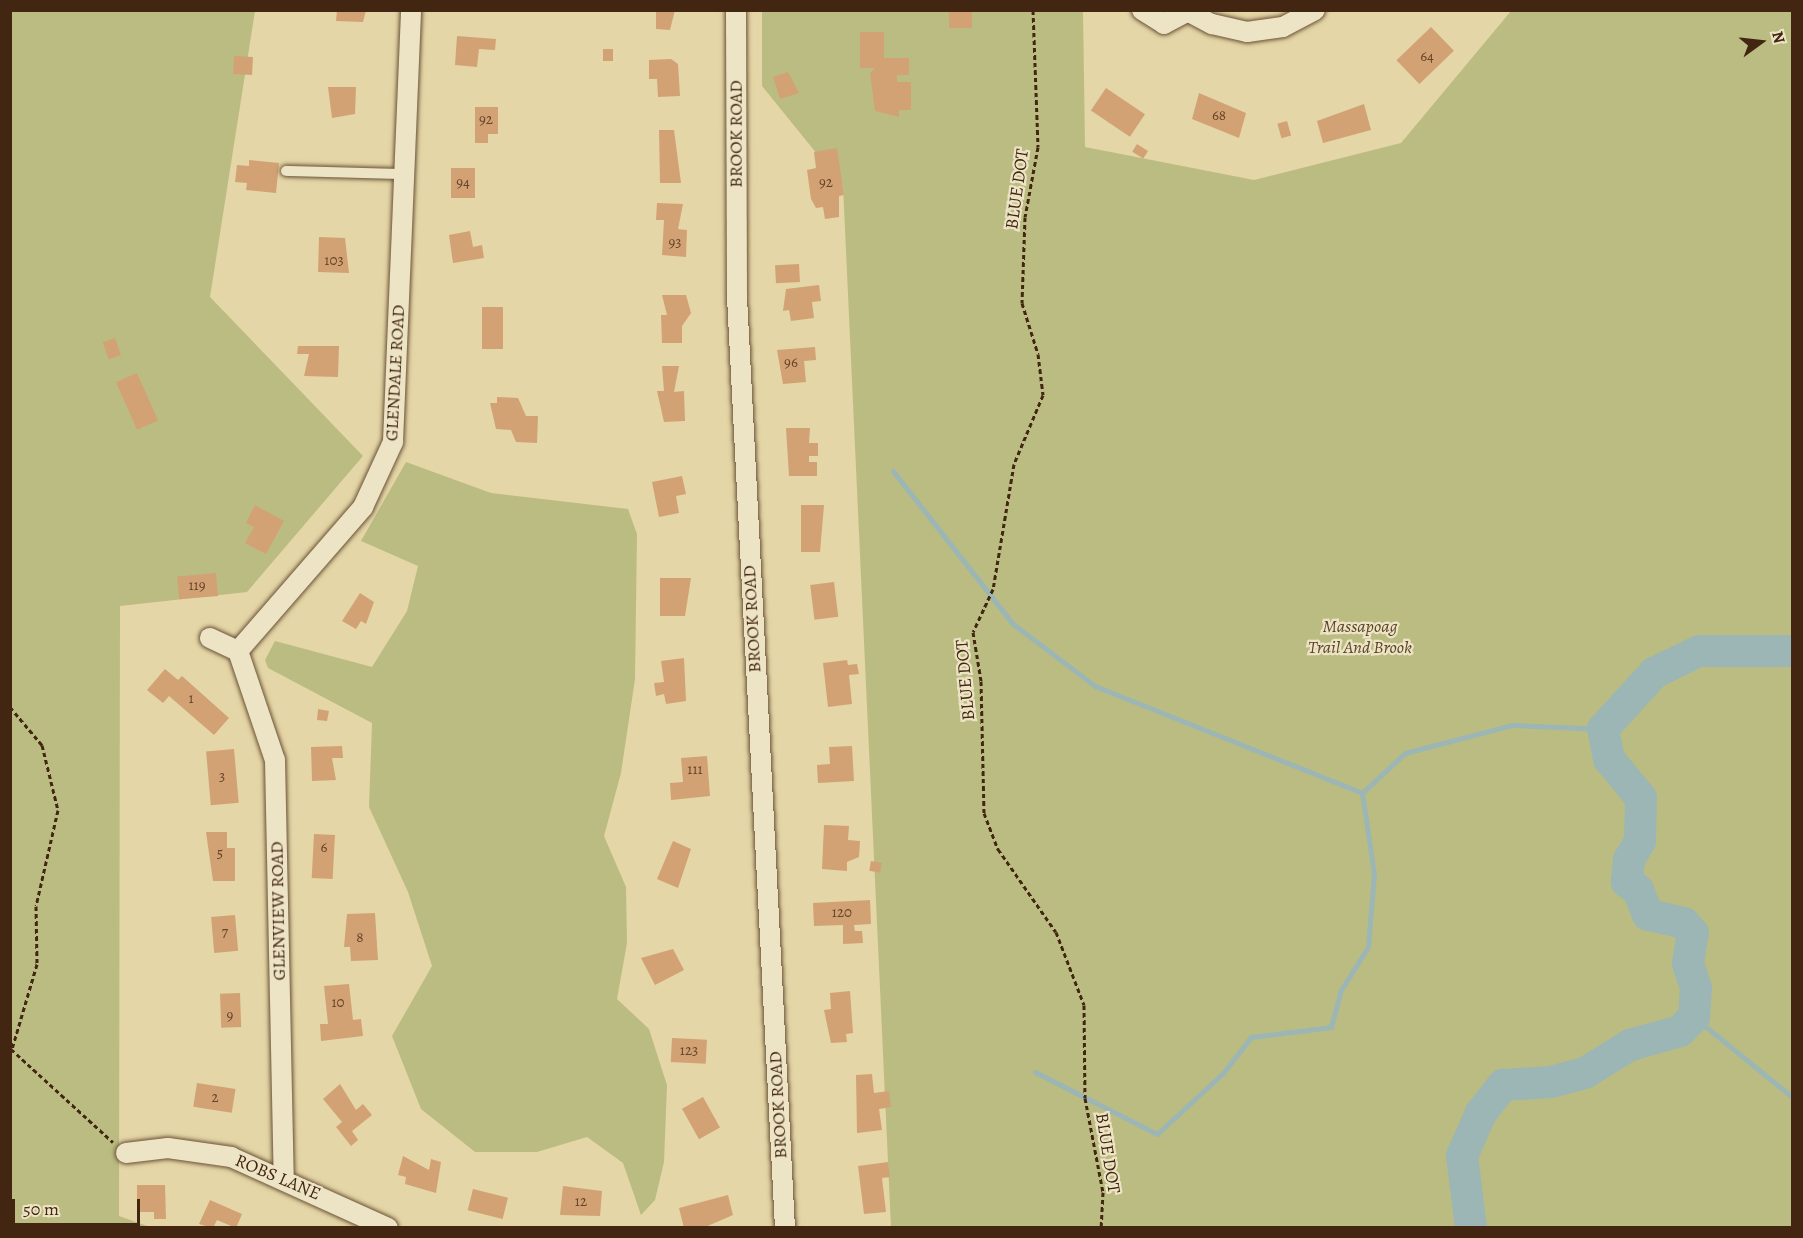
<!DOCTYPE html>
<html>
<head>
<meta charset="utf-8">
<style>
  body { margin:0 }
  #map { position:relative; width:1803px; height:1238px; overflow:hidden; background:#e4d6a6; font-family:Alegreya,serif }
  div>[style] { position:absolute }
  .green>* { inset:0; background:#bbbc82 }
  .stream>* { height:5px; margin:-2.5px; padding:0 2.5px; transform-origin:2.5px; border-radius:2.5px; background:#9bb6b4 }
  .river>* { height:32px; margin:-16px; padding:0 16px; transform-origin:16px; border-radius:16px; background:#9bb6b4 }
  .building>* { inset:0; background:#d2a274; transform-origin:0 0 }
  .path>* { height:3px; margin-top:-1.5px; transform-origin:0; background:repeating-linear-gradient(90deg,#432612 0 4.5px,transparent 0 7.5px) }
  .roads { filter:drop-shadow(0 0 2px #6b5237) drop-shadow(0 0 2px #6b5237) }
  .service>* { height:10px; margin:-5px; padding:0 5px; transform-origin:5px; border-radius:5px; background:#ede4c5 }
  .minor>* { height:20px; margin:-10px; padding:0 10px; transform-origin:10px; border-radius:10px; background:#ede4c5 }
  span { translate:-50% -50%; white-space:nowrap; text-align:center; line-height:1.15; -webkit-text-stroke:4.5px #ede4c5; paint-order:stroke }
  .number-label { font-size:15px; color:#67452a }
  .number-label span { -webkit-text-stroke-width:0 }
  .street-label { font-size:18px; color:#432612 }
  .park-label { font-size:18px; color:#5b4428; font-style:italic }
  .frame { position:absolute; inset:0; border:12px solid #432612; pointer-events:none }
  .north { position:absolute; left:1731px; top:12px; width:60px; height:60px; -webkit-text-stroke:4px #ede4c5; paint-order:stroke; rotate:75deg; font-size:16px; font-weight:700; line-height:24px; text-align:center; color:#432612 }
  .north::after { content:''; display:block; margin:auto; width:21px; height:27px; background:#432612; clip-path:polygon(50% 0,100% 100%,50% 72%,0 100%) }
  .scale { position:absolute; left:12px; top:1199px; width:128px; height:27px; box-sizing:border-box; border:3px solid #432612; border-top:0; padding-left:8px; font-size:18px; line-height:21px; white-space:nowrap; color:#432612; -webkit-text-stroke:4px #ede4c5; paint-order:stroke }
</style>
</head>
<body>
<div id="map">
  <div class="green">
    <i style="clip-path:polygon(10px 11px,255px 11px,210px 297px,363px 456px,247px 592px,120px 606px,119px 1216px,150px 1227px,11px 1227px)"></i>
    <i style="clip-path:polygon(762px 11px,1083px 11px,1085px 147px,1254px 180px,1401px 143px,1511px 11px,1792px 11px,1792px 1227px,891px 1227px,843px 186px,762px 86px)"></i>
    <i style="clip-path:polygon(406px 462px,491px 493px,628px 509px,637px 534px,635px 679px,621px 773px,604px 836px,626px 887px,627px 943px,617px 999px,649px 1029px,667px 1085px,664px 1162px,655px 1200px,641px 1215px,623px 1163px,587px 1137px,537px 1152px,475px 1152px,421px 1109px,392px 1036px,432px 966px,408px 892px,369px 807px,372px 723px,268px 668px,265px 660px,275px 641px,372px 667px,407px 611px,418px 566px,361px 541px)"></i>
  </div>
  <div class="stream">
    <i style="left:893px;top:471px;width:194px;rotate:51.9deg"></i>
    <i style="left:1013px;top:624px;width:103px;rotate:37.1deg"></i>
    <i style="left:1095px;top:686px;width:288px;rotate:21.8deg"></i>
    <i style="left:1362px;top:793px;width:59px;rotate:-42.9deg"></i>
    <i style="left:1405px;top:753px;width:111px;rotate:-14.7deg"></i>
    <i style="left:1512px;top:725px;width:91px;rotate:2.5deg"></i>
    <i style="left:1694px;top:1017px;width:127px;rotate:39.2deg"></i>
    <i style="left:1035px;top:1072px;width:137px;rotate:26.9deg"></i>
    <i style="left:1157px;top:1134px;width:90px;rotate:-42.7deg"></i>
    <i style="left:1223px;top:1073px;width:46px;rotate:-52.1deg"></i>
    <i style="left:1251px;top:1037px;width:81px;rotate:-7.1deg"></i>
    <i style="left:1331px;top:1027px;width:38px;rotate:-75deg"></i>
    <i style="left:1341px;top:990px;width:51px;rotate:-57.9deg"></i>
    <i style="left:1368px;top:947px;width:73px;rotate:-85.3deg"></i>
    <i style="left:1374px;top:874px;width:82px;rotate:-98.4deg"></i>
  </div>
  <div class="river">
    <i style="left:1471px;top:1228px;width:73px;rotate:-97.1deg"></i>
    <i style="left:1462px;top:1156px;width:47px;rotate:-66.2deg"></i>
    <i style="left:1481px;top:1113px;width:36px;rotate:-52deg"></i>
    <i style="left:1503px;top:1085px;width:48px;rotate:-3.6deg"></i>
    <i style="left:1551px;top:1082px;width:35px;rotate:-15deg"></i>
    <i style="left:1585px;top:1073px;width:53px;rotate:-31.9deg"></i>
    <i style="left:1630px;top:1045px;width:52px;rotate:-15.6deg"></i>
    <i style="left:1680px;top:1031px;width:20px;rotate:-45deg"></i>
    <i style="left:1694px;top:1017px;width:29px;rotate:-86deg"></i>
    <i style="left:1696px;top:988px;width:26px;rotate:-108deg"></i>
    <i style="left:1688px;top:963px;width:30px;rotate:-81deg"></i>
    <i style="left:1693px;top:933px;width:13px;rotate:-132deg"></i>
    <i style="left:1684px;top:923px;width:37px;rotate:-167deg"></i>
    <i style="left:1648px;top:915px;width:27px;rotate:-112deg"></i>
    <i style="left:1638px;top:890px;width:14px;rotate:-144deg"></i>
    <i style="left:1627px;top:882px;width:22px;rotate:-85deg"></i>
    <i style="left:1629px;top:860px;width:22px;rotate:-60deg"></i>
    <i style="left:1640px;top:841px;width:43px;rotate:-88.7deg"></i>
    <i style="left:1641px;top:798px;width:50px;rotate:-129.4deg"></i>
    <i style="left:1609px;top:759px;width:31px;rotate:-101deg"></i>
    <i style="left:1603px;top:729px;width:76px;rotate:-47.7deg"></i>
    <i style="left:1654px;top:673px;width:50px;rotate:-26.1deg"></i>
    <i style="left:1699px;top:651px;width:93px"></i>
  </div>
  <div class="building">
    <i style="clip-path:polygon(337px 10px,366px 10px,363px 22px,336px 21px)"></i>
    <i style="clip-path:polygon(656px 10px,675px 10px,670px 30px,656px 29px)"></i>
    <i style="clip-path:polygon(944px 10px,972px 10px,972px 28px,949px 28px,949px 13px)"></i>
    <i style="left:1431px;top:27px;width:33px;height:48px;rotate:46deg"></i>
    <i style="clip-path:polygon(860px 32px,884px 32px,884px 58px,909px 58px,909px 75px,897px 75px,897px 82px,911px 82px,911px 110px,899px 110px,899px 117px,875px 111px,870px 73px,875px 68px,860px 68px)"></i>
    <i style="clip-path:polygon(457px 36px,496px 39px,495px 50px,479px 49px,477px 67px,455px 65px)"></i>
    <i style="left:603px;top:49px;width:10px;height:12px"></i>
    <i style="left:234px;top:56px;width:19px;height:18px;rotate:3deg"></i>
    <i style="clip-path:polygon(671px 59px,678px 64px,680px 96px,658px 97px,657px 79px,649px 79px,649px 60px)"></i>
    <i style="clip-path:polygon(788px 72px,799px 93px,780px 99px,773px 77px)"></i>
    <i style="clip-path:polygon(328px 87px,356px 87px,355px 114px,332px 118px)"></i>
    <i style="left:1106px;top:88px;width:47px;height:27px;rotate:34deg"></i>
    <i style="clip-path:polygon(1199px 93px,1246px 113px,1239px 138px,1192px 119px)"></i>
    <i style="clip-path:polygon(1364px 104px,1371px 130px,1323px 143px,1317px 121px)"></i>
    <i style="clip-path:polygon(475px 107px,498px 107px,498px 134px,488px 134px,488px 143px,475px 143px)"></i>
    <i style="left:1287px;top:121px;width:15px;height:10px;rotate:74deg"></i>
    <i style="clip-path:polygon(659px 130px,674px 130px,681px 183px,660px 183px)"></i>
    <i style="left:1137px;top:144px;width:13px;height:9px;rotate:32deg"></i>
    <i style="clip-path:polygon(837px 148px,844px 195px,839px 196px,839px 217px,825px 219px,823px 207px,816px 208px,811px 199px,807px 170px,816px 168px,814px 152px)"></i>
    <i style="clip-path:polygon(249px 160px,279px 163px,276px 193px,246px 190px,247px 183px,235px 182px,237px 165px,249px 166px)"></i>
    <i style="left:451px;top:168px;width:24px;height:30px"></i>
    <i style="clip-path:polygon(657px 203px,683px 204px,678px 229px,687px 230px,686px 257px,662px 255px,664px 220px,656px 220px)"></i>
    <i style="clip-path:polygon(470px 231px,473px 247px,482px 245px,484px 258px,453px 263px,449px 235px)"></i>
    <i style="clip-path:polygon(319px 237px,345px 238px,349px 273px,318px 272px)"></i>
    <i style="left:799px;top:264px;width:18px;height:24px;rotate:87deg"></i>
    <i style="clip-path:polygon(819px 285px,821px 301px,812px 302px,814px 318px,791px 321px,789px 310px,783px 311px,786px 289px)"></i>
    <i style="clip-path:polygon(662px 295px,686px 295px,691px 313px,682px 326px,682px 343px,662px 343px,661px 315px,667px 315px)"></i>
    <i style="left:482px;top:307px;width:21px;height:42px"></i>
    <i style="left:115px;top:338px;width:18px;height:13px;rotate:71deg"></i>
    <i style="clip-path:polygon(298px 346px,339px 346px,338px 377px,304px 376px,309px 354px,297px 354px)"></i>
    <i style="clip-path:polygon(815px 347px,816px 360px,804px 361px,806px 382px,783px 384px,777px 350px)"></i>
    <i style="clip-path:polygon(662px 366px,679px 366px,674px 392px,684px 391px,685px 421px,664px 422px,657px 391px,664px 391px)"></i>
    <i style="left:137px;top:373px;width:52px;height:23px;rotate:66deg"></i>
    <i style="clip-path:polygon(497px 397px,518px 398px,526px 416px,538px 416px,537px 443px,516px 442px,511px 430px,496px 429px,490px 403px,497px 403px)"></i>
    <i style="clip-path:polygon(786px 428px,810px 428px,809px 443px,818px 443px,818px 456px,809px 456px,809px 462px,817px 462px,817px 476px,789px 476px)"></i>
    <i style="clip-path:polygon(682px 476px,686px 494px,676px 496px,679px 513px,659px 517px,652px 482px)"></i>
    <i style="clip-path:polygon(255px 505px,284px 521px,266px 554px,245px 543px,254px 527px,246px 523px)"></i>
    <i style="clip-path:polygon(801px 505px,824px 505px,820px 552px,801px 552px)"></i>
    <i style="left:216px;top:573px;width:23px;height:39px;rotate:85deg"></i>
    <i style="clip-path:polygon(660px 578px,691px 578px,685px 616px,660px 616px)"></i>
    <i style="left:834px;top:582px;width:35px;height:24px;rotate:83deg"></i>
    <i style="clip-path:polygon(360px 593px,374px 602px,366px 624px,361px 621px,356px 629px,342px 621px)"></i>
    <i style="clip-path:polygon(684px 658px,686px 701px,666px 704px,664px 694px,656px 696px,654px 683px,664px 682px,661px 661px)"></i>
    <i style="clip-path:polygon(847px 660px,848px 665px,857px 664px,859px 674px,849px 675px,852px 704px,828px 707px,823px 663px)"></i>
    <i style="clip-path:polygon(165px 669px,178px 680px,182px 676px,229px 718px,214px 735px,169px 696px,163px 703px,147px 690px)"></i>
    <i style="clip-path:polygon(318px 709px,329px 711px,327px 721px,317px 720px)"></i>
    <i style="clip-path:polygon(342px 746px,343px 758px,332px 758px,336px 780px,312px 781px,311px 747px)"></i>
    <i style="clip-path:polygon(852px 746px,854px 781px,818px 783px,817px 765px,830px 764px,829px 747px)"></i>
    <i style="left:234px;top:749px;width:54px;height:28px;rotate:85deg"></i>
    <i style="clip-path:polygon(707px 756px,710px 796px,671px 800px,670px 783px,683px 782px,681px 758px)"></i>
    <i style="clip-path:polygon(824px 825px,849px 826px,848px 840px,860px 841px,859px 857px,847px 862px,847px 871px,822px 869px)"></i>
    <i style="clip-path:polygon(206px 832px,227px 832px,227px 848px,235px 848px,235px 881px,213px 881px)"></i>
    <i style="left:314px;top:834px;width:21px;height:44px;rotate:3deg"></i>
    <i style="clip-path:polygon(673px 841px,691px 849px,678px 888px,657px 879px)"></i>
    <i style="left:871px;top:861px;width:11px;height:10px;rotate:10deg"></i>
    <i style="clip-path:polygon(870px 900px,871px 924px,854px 925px,855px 931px,862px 931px,863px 943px,843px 944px,843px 925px,814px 926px,813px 903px)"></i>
    <i style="clip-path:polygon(375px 913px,378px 960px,351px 961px,350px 947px,344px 947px,347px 914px)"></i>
    <i style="left:235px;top:915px;width:36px;height:24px;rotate:85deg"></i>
    <i style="clip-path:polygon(673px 949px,684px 970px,655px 985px,641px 958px)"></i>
    <i style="clip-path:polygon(349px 984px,353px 1020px,361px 1019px,363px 1036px,321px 1041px,320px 1024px,328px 1024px,324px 986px)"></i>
    <i style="clip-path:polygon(850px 991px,853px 1033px,846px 1034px,847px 1042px,831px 1043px,824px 1010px,831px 1009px,830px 993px)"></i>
    <i style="left:240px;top:993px;width:34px;height:20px;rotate:88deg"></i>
    <i style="left:672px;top:1038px;width:35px;height:24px;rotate:3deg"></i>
    <i style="clip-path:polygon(872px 1074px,874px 1093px,889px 1091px,891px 1107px,879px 1109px,882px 1130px,857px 1133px,856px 1075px)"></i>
    <i style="left:197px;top:1083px;width:39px;height:24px;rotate:9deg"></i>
    <i style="clip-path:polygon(340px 1084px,356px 1110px,363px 1104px,372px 1115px,352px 1131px,358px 1140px,351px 1146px,336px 1127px,342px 1122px,323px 1099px)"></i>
    <i style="left:703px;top:1097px;width:35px;height:24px;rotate:61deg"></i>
    <i style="clip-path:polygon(403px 1156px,429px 1170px,431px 1159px,441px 1162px,436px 1193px,405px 1184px,406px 1177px,398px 1175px)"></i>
    <i style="clip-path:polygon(888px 1162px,890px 1177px,882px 1178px,886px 1212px,864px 1214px,858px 1166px)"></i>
    <i style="clip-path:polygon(137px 1185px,165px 1185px,166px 1219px,154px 1219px,154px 1212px,137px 1212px)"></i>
    <i style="clip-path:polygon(563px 1186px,602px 1191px,600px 1216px,560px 1215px)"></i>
    <i style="left:473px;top:1189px;width:36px;height:22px;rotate:14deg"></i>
    <i style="clip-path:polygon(728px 1195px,733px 1215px,703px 1228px,684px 1228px,679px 1208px)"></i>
    <i style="clip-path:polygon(210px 1200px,242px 1214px,236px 1228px,217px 1220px,213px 1228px,199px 1224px)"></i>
  </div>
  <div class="path">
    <i style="left:1033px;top:10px;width:137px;rotate:87.9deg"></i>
    <i style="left:1038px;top:147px;width:71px;rotate:100.5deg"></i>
    <i style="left:1025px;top:217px;width:86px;rotate:92deg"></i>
    <i style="left:1022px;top:303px;width:53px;rotate:72.6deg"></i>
    <i style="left:1038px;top:354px;width:41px;rotate:83deg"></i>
    <i style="left:1043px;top:395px;width:75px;rotate:112.8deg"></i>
    <i style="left:1014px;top:464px;width:127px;rotate:99.5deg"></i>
    <i style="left:993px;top:589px;width:47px;rotate:114.9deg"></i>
    <i style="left:973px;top:632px;width:50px;rotate:80.7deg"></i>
    <i style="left:981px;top:681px;width:132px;rotate:88.7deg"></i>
    <i style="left:984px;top:813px;width:39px;rotate:69deg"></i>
    <i style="left:998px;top:849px;width:101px;rotate:55.1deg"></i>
    <i style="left:1056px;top:932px;width:78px;rotate:69deg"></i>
    <i style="left:1084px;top:1005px;width:93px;rotate:89.4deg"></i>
    <i style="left:1085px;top:1098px;width:96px;rotate:79.2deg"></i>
    <i style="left:1103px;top:1192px;width:36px;rotate:93deg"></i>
    <i style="left:10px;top:707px;width:50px;rotate:49.9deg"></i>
    <i style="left:42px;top:745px;width:67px;rotate:76.2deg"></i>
    <i style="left:58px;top:810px;width:98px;rotate:102.9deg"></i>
    <i style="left:36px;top:906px;width:58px;rotate:89deg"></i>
    <i style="left:37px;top:964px;width:89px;rotate:106.4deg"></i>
    <i style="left:11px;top:1049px;width:138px;rotate:42.4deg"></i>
  </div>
  <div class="roads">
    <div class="service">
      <i style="left:286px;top:171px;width:118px;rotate:1.5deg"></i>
    </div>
    <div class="minor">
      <i style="left:736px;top:10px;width:287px;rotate:89.8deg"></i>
      <i style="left:737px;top:297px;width:932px;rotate:87.05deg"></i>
      <i style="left:1142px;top:10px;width:26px;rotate:32deg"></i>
      <i style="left:1164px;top:24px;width:30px;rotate:-28deg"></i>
      <i style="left:1189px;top:12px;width:26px;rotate:28deg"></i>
      <i style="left:1212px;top:24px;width:36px;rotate:13deg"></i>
      <i style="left:1247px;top:32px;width:36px;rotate:-8deg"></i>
      <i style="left:1283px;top:27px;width:36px;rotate:-28deg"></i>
      <i style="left:210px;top:638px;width:31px;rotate:25deg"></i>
      <i style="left:238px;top:651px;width:191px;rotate:-49deg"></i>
      <i style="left:363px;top:507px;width:72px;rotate:-65.2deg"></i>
      <i style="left:393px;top:442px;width:432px;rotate:-87.6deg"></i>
      <i style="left:238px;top:651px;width:115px;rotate:71.3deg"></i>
      <i style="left:275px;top:760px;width:417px;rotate:88.8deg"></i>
      <i style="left:126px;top:1153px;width:42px;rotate:-6.8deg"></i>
      <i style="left:168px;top:1148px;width:64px;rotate:8.1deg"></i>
      <i style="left:231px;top:1157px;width:172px;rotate:24.3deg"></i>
    </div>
  </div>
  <div class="number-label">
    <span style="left:1427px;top:57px">64</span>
    <span style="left:1219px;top:116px">68</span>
    <span style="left:486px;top:120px">92</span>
    <span style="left:463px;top:183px">94</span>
    <span style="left:826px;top:183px">92</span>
    <span style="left:675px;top:243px">93</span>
    <span style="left:334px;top:261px">103</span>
    <span style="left:791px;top:363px">96</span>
    <span style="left:197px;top:586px">119</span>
    <span style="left:191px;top:699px">1</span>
    <span style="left:695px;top:770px">111</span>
    <span style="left:222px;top:777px">3</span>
    <span style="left:324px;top:848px">6</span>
    <span style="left:220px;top:854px">5</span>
    <span style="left:842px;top:913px">120</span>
    <span style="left:225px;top:933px">7</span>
    <span style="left:360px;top:938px">8</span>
    <span style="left:338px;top:1003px">10</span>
    <span style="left:230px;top:1016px">9</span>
    <span style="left:689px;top:1051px">123</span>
    <span style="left:215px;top:1098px">2</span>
    <span style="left:581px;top:1202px">12</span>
  </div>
  <div class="street-label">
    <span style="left:736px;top:134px;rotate:-90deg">BROOK ROAD</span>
    <span style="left:1017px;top:189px;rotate:-82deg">BLUE DOT</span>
    <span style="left:395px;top:373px;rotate:-87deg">GLENDALE ROAD</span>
    <span style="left:752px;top:619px;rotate:-93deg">BROOK ROAD</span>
    <span style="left:965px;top:680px;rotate:-95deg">BLUE DOT</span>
    <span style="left:278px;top:911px;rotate:-91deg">GLENVIEW ROAD</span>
    <span style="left:778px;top:1105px;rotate:-93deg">BROOK ROAD</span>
    <span style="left:1108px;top:1153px;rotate:81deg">BLUE DOT</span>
    <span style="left:278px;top:1177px;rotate:23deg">ROBS LANE</span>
  </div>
  <div class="park-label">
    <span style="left:1360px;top:637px">Massapoag<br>Trail And Brook</span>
  </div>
  <div class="frame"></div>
  <div class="north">N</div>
  <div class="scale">50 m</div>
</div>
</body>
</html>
